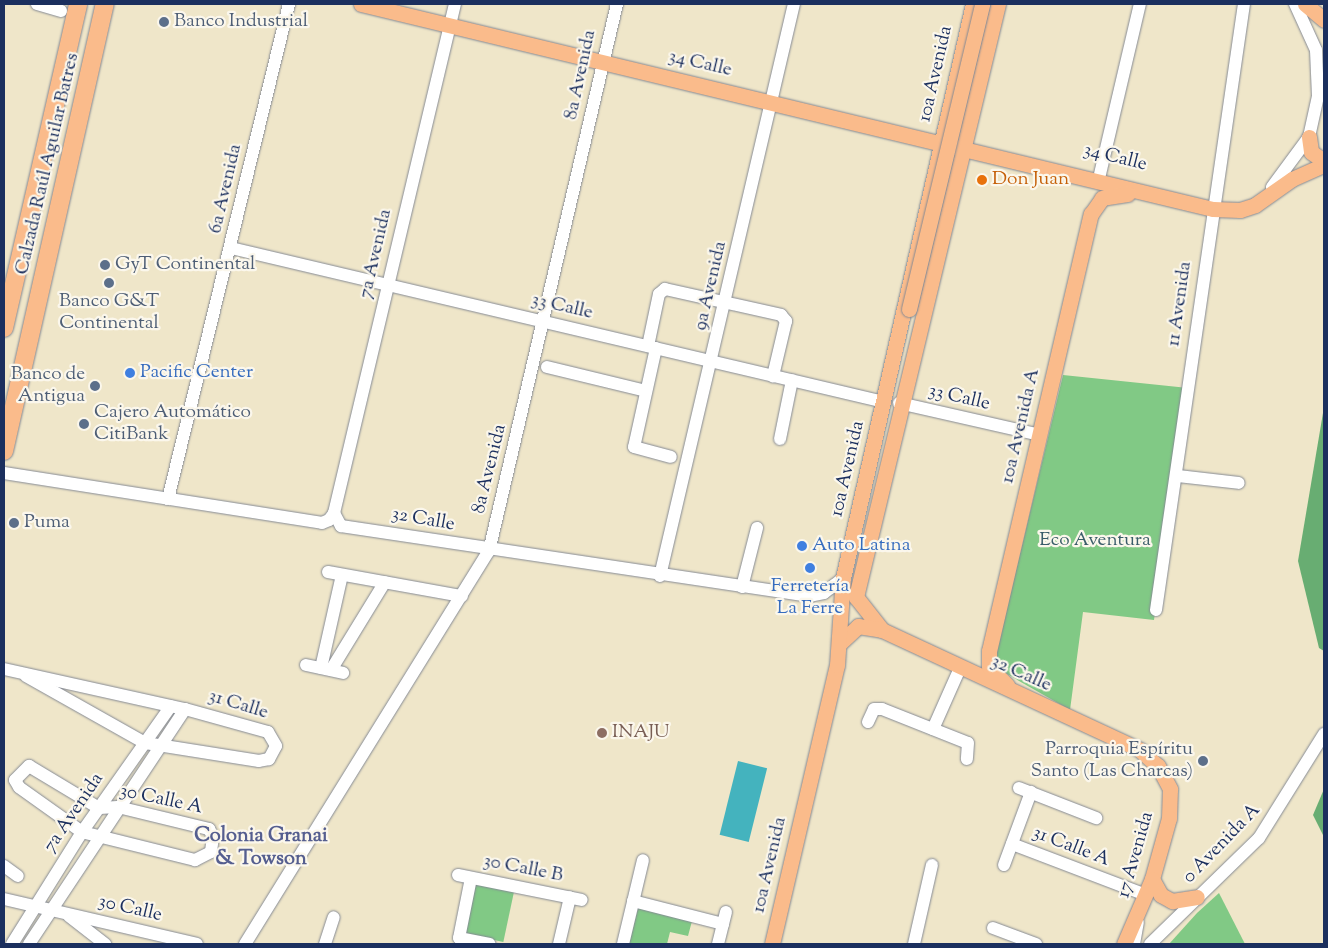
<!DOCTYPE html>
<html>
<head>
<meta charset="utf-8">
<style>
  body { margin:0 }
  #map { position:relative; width:1328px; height:948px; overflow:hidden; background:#efe6c9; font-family:"Sorts Mill Goudy",serif }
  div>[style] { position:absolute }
  .green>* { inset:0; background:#81c985; transform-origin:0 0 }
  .forest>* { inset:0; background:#68ad72 }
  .water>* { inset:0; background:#44b3be; transform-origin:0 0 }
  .roads { filter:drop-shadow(0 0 1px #858a94) drop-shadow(0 0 1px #858a94) }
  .minor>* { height:12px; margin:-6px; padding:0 6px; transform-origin:6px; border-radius:6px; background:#fff }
  .major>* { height:15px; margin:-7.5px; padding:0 7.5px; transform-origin:7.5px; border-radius:7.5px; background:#fabb8b }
  .highway>* { height:18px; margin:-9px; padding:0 9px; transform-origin:9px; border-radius:9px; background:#fabb8b }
  .bridges { filter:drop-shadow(0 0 1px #858a94) drop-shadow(0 0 1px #858a94) }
  .major-bridge>* { height:15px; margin:-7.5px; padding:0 7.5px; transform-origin:7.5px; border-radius:7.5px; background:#fabb8b }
  .dots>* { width:14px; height:14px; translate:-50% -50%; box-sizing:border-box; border:2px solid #fbf7ec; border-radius:50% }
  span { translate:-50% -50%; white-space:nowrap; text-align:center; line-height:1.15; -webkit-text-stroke:4.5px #fbf7ec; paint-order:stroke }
  .service-label { font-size:19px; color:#4e5e75 }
  .left { translate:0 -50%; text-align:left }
  .right { translate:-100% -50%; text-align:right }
  .street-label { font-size:19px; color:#1b2f5e }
  .food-label { font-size:19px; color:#c56008 }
  .shop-label { font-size:19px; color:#366cbe }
  .park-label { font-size:19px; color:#3a5d6a }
  .education-label { font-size:19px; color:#785e54 }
  .neighbourhood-label { font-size:20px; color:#555e8f; font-weight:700 }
  .frame { position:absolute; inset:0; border:5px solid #1b2f5e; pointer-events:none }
</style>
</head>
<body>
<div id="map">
  <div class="green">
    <i style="clip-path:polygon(1063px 375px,1188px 388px,1154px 620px,1083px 612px,1070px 710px,993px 666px)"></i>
    <i style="left:476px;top:883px;width:39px;height:52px;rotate:12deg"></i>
    <i style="clip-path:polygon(1219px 893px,1245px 944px,1169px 944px,1197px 913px)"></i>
    <i style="clip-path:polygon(638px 908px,692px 921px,688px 936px,670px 932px,667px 944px,629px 944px)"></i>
  </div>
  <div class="forest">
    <i style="clip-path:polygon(1324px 407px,1324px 651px,1319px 648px,1298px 561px)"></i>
    <i style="clip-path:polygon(1324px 789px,1324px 837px,1313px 815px)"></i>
  </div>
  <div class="water">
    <i style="left:738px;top:761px;width:30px;height:76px;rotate:14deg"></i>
  </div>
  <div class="roads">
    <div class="minor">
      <i style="left:37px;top:4px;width:25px;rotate:16deg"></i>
      <i style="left:1100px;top:174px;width:175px;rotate:-76.8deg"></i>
      <i style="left:1272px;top:187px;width:62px;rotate:-53.5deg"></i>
      <i style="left:1309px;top:137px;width:42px;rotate:-77.6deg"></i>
      <i style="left:1318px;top:96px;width:46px;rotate:-92.5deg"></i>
      <i style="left:1316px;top:50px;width:51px;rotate:-114.5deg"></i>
      <i style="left:231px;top:248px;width:671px;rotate:13.27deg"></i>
      <i style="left:648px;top:346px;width:53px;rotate:-78.1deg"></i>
      <i style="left:659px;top:294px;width:8px;rotate:-40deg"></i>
      <i style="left:665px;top:289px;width:119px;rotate:12.6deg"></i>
      <i style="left:781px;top:315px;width:8px;rotate:50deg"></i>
      <i style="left:786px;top:321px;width:57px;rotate:103.3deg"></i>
      <i style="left:656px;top:348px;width:101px;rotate:102.5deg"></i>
      <i style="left:634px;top:447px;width:38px;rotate:15deg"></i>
      <i style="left:547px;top:367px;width:102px;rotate:13.6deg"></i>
      <i style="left:899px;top:403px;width:145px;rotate:12.8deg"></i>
      <i style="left:780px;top:439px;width:60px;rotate:-78.5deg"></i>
      <i style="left:4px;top:473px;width:322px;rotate:8.9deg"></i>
      <i style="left:322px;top:523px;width:8px;rotate:-23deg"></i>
      <i style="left:329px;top:520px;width:9px;rotate:-54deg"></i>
      <i style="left:334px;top:513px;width:523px;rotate:-76.63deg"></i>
      <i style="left:1178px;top:476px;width:61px;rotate:6.5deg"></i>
      <i style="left:168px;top:499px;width:510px;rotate:-76.26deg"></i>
      <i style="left:334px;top:513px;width:15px;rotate:62deg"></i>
      <i style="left:341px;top:526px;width:474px;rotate:8.5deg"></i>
      <i style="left:810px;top:596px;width:14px;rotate:-12deg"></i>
      <i style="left:824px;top:593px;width:24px;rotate:-38deg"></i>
      <i style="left:328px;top:572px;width:136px;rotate:10.2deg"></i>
      <i style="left:660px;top:576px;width:587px;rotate:-76.82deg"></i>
      <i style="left:742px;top:587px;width:61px;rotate:-75.7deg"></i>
      <i style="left:1156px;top:610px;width:612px;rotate:-81.74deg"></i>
      <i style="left:306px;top:665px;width:38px;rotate:12deg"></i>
      <i style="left:321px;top:668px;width:95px;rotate:-77.3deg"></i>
      <i style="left:4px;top:669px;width:185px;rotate:12.5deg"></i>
      <i style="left:185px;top:709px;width:86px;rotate:15.5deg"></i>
      <i style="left:268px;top:732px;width:16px;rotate:60deg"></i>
      <i style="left:276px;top:746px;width:15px;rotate:118deg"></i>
      <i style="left:269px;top:759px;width:10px;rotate:169deg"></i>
      <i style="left:259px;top:761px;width:115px;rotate:-171deg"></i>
      <i style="left:145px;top:743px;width:137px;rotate:-150.6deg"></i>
      <i style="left:331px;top:670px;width:103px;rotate:-58.5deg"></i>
      <i style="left:868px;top:722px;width:14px;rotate:-65deg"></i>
      <i style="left:874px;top:709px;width:8px"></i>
      <i style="left:882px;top:709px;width:92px;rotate:21.6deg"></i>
      <i style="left:968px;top:743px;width:16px;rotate:94deg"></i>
      <i style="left:933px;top:729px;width:67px;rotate:-66.1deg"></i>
      <i style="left:29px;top:766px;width:82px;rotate:31deg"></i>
      <i style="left:99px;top:808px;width:19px;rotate:-3deg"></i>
      <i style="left:118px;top:807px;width:94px;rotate:13.6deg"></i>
      <i style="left:209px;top:829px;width:9px;rotate:63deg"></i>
      <i style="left:213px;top:837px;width:15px;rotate:98deg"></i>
      <i style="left:211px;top:852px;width:18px;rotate:153deg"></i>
      <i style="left:195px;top:860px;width:116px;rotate:-166.1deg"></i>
      <i style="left:82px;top:832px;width:77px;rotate:-144.5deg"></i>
      <i style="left:19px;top:787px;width:8px;rotate:-120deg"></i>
      <i style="left:15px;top:780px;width:20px;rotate:-45deg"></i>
      <i style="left:1019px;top:788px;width:83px;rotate:21.3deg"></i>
      <i style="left:1012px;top:844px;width:143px;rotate:20.8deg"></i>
      <i style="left:1004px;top:865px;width:78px;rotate:-69.7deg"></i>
      <i style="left:4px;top:866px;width:17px;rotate:36deg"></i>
      <i style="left:458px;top:875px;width:126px;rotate:11.4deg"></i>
      <i style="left:471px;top:878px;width:61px;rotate:101.3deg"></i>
      <i style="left:459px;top:938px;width:31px;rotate:11deg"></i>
      <i style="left:4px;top:899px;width:198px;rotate:13.1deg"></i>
      <i style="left:633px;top:901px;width:93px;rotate:14.3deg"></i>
      <i style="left:69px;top:916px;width:46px;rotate:37.9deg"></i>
      <i style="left:993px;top:928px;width:46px;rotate:20.4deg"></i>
      <i style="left:12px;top:944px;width:132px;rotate:-58deg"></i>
      <i style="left:82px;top:832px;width:154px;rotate:-54.8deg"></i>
      <i style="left:29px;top:944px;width:282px;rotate:-56.4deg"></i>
      <i style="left:245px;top:944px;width:463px;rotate:-58.2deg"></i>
      <i style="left:489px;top:551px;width:562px;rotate:-76.83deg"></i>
      <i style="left:325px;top:944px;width:28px;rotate:-72deg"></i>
      <i style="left:559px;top:944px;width:48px;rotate:-76.8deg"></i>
      <i style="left:623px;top:944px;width:86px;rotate:-76.6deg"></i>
      <i style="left:718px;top:944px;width:33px;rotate:-76deg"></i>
      <i style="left:914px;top:944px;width:81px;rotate:-77.2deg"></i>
      <i style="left:1134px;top:944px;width:22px;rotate:-80deg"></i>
      <i style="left:1150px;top:944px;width:152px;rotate:-44.2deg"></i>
      <i style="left:1259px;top:838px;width:123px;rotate:-58deg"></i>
    </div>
    <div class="major">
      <i style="left:361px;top:4px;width:876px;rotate:13.53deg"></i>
      <i style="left:1213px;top:209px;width:27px;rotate:2deg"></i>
      <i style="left:1240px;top:210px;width:16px;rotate:-18deg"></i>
      <i style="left:1255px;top:205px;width:45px;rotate:-35.1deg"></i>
      <i style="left:1292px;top:179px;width:35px;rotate:-24deg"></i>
      <i style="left:998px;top:4px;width:610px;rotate:103.47deg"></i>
      <i style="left:856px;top:597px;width:42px;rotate:51.8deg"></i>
      <i style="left:882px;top:630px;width:285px;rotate:24.9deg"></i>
      <i style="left:1140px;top:750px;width:24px;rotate:42deg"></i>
      <i style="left:1158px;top:766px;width:26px;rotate:62deg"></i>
      <i style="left:1170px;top:789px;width:29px;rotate:92deg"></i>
      <i style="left:1169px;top:818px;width:63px;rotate:105.6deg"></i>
      <i style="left:1152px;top:879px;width:71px;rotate:113.3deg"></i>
      <i style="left:1305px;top:4px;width:25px;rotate:40deg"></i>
      <i style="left:1309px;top:137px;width:15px;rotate:82deg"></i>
      <i style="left:1311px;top:152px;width:16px;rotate:35deg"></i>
      <i style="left:840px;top:643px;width:25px;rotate:-43deg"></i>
      <i style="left:858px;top:626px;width:24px;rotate:9deg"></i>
      <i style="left:1007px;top:685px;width:25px;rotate:-135deg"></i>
      <i style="left:989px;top:667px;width:16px;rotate:-90deg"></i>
      <i style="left:989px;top:651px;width:449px;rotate:-76.9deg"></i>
      <i style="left:1091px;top:214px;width:19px;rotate:-55deg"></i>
      <i style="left:1102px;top:198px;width:26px;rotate:-9deg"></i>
      <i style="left:1152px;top:879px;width:18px;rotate:61deg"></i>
      <i style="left:1161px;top:895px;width:13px;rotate:29deg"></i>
      <i style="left:1172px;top:901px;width:25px;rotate:-9deg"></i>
      <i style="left:772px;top:944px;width:286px;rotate:-76.9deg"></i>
      <i style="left:837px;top:665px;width:87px;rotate:-86.1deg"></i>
      <i style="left:843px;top:578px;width:589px;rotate:-77.24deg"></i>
    </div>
    <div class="highway">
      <i style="left:4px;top:328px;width:332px;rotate:-77.1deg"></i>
      <i style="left:4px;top:451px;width:458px;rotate:-77.3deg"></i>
    </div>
  </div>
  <div class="bridges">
    <div class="major-bridge">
      <i style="left:909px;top:309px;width:314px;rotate:-76.5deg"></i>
    </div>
  </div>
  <div class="dots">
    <i style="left:164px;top:22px;background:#5c6f8a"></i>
    <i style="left:982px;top:180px;background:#e8710a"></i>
    <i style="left:105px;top:265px;background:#5c6f8a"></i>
    <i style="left:109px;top:283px;background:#5c6f8a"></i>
    <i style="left:130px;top:373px;background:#3f7fe0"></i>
    <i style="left:95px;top:386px;background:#5c6f8a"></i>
    <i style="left:84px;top:424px;background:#5c6f8a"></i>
    <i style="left:14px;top:523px;background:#5c6f8a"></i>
    <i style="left:802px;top:546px;background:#3f7fe0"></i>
    <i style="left:810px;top:568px;background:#3f7fe0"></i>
    <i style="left:602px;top:733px;background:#8d6e63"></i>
    <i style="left:1203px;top:761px;background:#5c6f8a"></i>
  </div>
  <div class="service-label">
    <span class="left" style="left:174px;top:22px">Banco Industrial</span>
    <span class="left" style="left:115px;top:265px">GyT Continental</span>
    <span style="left:109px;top:313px">Banco G&amp;T<br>Continental</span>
    <span class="right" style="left:85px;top:386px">Banco de<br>Antigua</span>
    <span class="left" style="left:94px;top:424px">Cajero Automático<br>CitiBank</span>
    <span class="left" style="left:24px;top:523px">Puma</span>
    <span class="right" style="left:1193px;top:761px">Parroquia Espíritu<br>Santo (Las Charcas)</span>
  </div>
  <div class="street-label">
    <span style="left:700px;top:64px;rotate:13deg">34 Calle</span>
    <span style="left:936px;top:74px;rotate:-77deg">10a Avenida</span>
    <span style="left:581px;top:75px;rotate:-78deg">8a Avenida</span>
    <span style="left:1115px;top:158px;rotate:14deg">34 Calle</span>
    <span style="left:48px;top:164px;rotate:-77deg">Calzada Raúl Aguilar Batres</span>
    <span style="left:226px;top:189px;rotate:-77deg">6a Avenida</span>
    <span style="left:376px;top:254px;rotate:-77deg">7a Avenida</span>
    <span style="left:711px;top:286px;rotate:-77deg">9a Avenida</span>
    <span style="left:1180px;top:304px;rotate:-82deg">11 Avenida</span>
    <span style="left:562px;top:307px;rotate:13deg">33 Calle</span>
    <span style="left:959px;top:398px;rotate:13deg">33 Calle</span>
    <span style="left:1021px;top:426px;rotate:-77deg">10a Avenida A</span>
    <span style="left:490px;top:469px;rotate:-76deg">8a Avenida</span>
    <span style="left:848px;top:469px;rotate:-77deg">10a Avenida</span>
    <span style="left:423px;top:520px;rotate:10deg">32 Calle</span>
    <span style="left:1021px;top:674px;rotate:24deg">32 Calle</span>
    <span style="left:238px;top:705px;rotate:17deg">31 Calle</span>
    <span style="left:161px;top:800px;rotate:12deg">30 Calle A</span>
    <span style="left:74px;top:813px;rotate:-56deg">7a Avenida</span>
    <span style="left:1222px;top:844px;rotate:-46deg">0 Avenida A</span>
    <span style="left:1071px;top:847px;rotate:21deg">31 Calle A</span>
    <span style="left:1136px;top:855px;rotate:-74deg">17 Avenida</span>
    <span style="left:770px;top:865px;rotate:-77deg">10a Avenida</span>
    <span style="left:523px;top:869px;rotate:11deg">30 Calle B</span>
    <span style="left:130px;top:909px;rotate:13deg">30 Calle</span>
  </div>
  <div class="food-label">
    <span class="left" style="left:992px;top:180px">Don Juan</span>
  </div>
  <div class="shop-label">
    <span class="left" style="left:140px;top:373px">Pacific Center</span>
    <span class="left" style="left:812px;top:546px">Auto Latina</span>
    <span style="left:810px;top:598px">Ferretería<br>La Ferre</span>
  </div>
  <div class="park-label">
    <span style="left:1095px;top:541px">Eco Aventura</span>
  </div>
  <div class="education-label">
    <span class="left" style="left:612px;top:733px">INAJU</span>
  </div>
  <div class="neighbourhood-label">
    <span style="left:261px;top:848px">Colonia Granai<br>&amp; Towson</span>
  </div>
  <div class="frame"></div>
</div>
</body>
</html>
